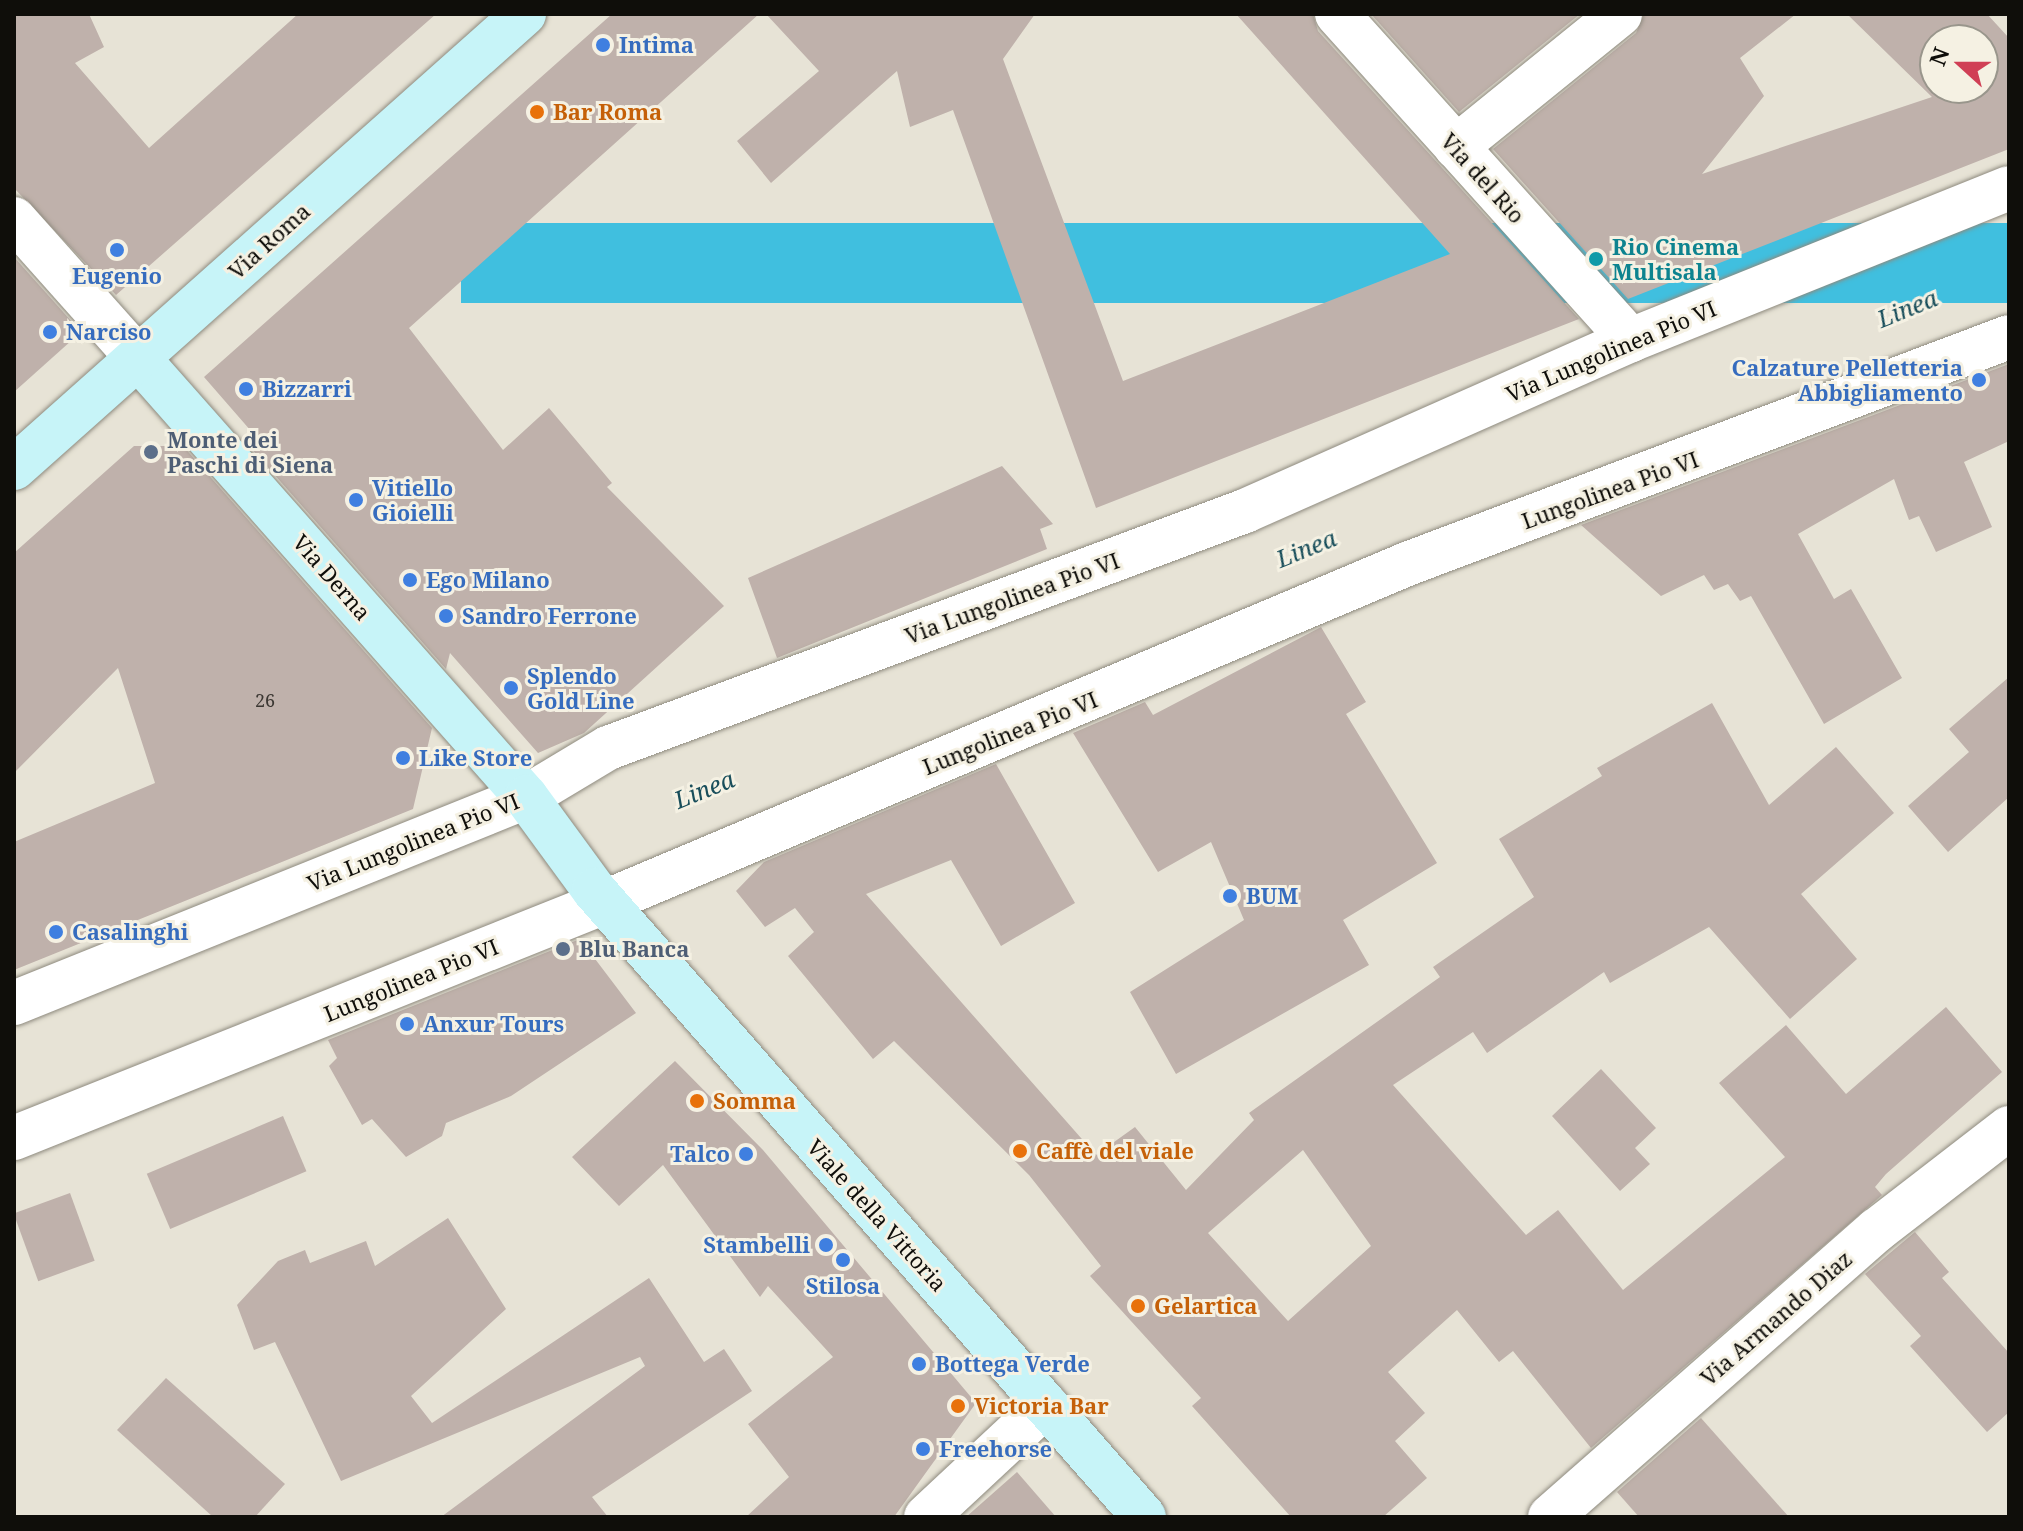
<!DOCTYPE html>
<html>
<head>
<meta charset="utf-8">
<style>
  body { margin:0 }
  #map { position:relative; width:2023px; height:1531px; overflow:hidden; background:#e7e3d6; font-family:"Noto Serif",serif }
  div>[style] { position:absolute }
  .water>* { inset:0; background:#40bfdf; transform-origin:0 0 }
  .building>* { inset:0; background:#bfb1ab; transform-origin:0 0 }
  .roads { filter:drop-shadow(0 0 2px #8e8a7e) drop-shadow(0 0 2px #8e8a7e) }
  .street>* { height:44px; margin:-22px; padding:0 22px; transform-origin:22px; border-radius:22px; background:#fff }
  .secondary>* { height:44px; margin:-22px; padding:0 22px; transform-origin:22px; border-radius:22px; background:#c7f4f8 }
  .dots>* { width:22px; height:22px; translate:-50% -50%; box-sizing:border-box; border:4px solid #f5f1e3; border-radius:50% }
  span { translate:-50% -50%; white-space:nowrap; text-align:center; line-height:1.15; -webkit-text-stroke:6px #f5f1e3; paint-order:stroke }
  .number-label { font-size:18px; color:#3b3732 }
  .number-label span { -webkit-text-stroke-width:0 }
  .shop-label { font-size:22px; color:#366cbe; font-weight:700 }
  .left { translate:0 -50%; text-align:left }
  .right { translate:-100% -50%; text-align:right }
  .food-label { font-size:22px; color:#c56008; font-weight:700 }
  .street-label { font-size:22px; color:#0f0e0a }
  .culture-label { font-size:22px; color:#0d838f; font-weight:700 }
  .service-label { font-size:22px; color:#4e5e75; font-weight:700 }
  .water-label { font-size:24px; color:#194e5b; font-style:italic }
  .frame { position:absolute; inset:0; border:16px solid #0f0e0a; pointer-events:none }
  .north { position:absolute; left:1919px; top:24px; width:80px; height:80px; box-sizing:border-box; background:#f5f1e3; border:2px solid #99968c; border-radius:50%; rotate:291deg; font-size:22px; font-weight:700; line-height:32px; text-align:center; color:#0f0e0a }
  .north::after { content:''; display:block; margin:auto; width:28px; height:36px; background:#d03f55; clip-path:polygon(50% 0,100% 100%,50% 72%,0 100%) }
</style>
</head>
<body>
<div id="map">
  <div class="water">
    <i style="left:2009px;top:223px;width:80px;height:1548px;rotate:90deg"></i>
  </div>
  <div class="building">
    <i style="clip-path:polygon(14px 14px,89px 14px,104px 47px,75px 63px,149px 148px,298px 14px,436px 14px,116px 295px,14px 188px)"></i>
    <i style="clip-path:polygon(612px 14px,759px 14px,409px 328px,503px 450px,549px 408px,612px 483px,607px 487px,724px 606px,584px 733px,538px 753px,450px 653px,446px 669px,250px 447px,265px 447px,204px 377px)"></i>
    <i style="clip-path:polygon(766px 14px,1035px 14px,1003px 59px,1123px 381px,1450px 254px,1236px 14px,1313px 14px,1318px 31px,1579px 319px,1096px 508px,953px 110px,910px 127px,897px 71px,771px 183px,737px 141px,819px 71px)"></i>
    <i style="clip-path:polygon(1371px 14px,1580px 14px,1459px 112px)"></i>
    <i style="clip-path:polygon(evenodd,1644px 14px,1796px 14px,1740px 58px,1764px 96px,1702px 174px,1932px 97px,1847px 14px,1987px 14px,2009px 38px,2009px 149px,1628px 299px,1493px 149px,1636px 33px,1644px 14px,1935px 40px,1983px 40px,1983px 88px,1935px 88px,1935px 40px)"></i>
    <i style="clip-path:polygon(14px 257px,81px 332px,14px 392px)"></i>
    <i style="clip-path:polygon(2009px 364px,2009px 441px,1964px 462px,1992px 527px,1936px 552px,1919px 516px,1909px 520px,1894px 479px,1798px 534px,1834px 599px,1851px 589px,1902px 678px,1824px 724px,1751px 596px,1740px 601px,1728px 584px,1714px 590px,1704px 575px,1661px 596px,1581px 525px)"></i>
    <i style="clip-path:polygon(134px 446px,183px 446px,432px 728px,413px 809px,14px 970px,14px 842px,155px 783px,118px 668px,14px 773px,14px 553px)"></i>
    <i style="clip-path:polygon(1002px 466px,1053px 524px,1040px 529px,1047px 549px,777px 658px,748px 578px)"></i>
    <i style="clip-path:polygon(1321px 627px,1366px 702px,1346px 714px,1437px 863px,1343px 920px,1369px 965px,1176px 1074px,1130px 992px,1244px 920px,1211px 842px,1158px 872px,1073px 733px,1145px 702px,1153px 715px)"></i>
    <i style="clip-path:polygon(2009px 677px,2009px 797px,1948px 852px,1908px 806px,1969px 752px,1949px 729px)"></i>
    <i style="clip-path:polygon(evenodd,1712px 703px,1769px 805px,1836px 747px,1894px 813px,1801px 894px,1857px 959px,1790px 1019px,1709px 927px,1610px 983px,1604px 972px,1487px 1053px,1473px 1032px,1393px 1085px,1526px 1235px,1558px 1210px,1623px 1290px,1785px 1157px,1719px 1083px,1786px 1025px,1846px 1094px,1946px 1007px,2002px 1072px,1886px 1174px,1875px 1187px,1882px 1195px,1591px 1448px,1513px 1351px,1499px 1362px,1457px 1310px,1388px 1372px,1425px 1413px,1395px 1441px,1427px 1478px,1383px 1517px,1291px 1517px,1192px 1406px,1201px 1398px,1090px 1276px,1101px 1266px,1029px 1175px,894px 1041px,873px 1059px,788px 956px,814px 932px,795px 908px,765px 927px,736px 891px,764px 862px,996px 764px,1075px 903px,1001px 946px,951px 860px,866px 894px,1096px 1155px,1135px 1127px,1186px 1190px,1254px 1120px,1249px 1113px,1440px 977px,1433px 967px,1534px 897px,1499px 839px,1602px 776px,1597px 768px,1712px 703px,1303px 1150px,1371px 1246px,1288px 1321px,1208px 1233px,1303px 1150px)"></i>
    <i style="clip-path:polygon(580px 939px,636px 1013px,511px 1096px,446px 1123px,442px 1136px,406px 1157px,372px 1119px,362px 1125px,329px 1066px,337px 1058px,328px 1040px)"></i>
    <i style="clip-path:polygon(675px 1061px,763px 1150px,976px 1403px,894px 1517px,746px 1517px,789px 1477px,748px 1424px,833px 1357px,768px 1286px,760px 1297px,663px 1165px,619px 1206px,572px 1157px)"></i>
    <i style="clip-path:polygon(1601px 1069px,1656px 1128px,1635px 1148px,1650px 1164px,1620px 1191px,1552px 1116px)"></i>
    <i style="left:283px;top:1116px;width:60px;height:148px;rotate:67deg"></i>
    <i style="left:70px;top:1193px;width:72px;height:60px;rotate:70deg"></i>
    <i style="clip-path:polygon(448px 1218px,506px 1309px,411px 1396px,432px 1423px,649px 1278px,704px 1362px,724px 1349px,752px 1391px,592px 1497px,608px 1517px,441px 1517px,645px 1366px,640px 1357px,341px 1481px,275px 1342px,254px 1350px,237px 1305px,278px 1261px,305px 1250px,310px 1263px,366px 1241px,375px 1266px)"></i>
    <i style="clip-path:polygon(1915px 1232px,1949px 1272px,1942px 1278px,2009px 1353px,2009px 1412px,1987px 1432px,1910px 1346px,1921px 1336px,1865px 1274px)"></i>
    <i style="clip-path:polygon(166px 1378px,285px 1484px,255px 1517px,213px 1517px,117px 1430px)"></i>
    <i style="clip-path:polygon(1701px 1418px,1789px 1517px,1639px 1517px,1617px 1492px)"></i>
    <i style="clip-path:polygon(1017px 1472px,1056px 1517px,966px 1517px)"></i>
  </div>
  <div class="roads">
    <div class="street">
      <i style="left:1337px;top:14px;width:439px;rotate:48deg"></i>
      <i style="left:1456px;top:147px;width:211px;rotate:-39deg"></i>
      <i style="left:14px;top:219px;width:186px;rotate:48.3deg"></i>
      <i style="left:14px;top:1003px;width:552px;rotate:-21.92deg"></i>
      <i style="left:526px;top:797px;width:96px;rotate:-30.9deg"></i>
      <i style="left:608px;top:748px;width:680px;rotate:-20.41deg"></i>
      <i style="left:1245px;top:511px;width:422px;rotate:-23.9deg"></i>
      <i style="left:1631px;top:340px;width:407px;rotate:-21.9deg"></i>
      <i style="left:14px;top:1138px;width:636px;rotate:-21.77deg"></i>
      <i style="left:605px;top:902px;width:870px;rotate:-22.85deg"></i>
      <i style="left:1407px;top:564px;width:643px;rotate:-20.66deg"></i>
      <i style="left:926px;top:1517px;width:164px;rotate:-43deg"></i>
      <i style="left:1550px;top:1517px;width:435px;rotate:-41.3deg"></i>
      <i style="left:1877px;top:1230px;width:167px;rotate:-37.7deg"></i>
    </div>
    <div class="secondary">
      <i style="left:138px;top:358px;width:586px;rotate:48.53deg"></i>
      <i style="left:526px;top:797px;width:115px;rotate:53.8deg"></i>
      <i style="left:594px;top:890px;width:834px;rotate:48.74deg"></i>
      <i style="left:14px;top:468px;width:683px;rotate:-41.68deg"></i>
    </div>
  </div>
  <div class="dots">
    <i style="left:603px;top:45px;background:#3f7fe0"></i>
    <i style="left:537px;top:112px;background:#e8710a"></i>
    <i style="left:117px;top:250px;background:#3f7fe0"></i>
    <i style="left:1596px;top:259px;background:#0f9aa8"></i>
    <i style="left:50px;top:332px;background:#3f7fe0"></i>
    <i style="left:1979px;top:380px;background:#3f7fe0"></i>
    <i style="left:246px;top:389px;background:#3f7fe0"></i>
    <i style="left:151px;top:452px;background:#5c6f8a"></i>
    <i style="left:356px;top:500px;background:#3f7fe0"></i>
    <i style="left:410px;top:580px;background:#3f7fe0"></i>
    <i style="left:446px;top:616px;background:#3f7fe0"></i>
    <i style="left:511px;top:688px;background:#3f7fe0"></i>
    <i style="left:403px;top:758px;background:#3f7fe0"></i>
    <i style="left:1230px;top:896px;background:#3f7fe0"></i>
    <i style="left:56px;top:932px;background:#3f7fe0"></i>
    <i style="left:563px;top:949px;background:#5c6f8a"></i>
    <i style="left:407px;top:1024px;background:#3f7fe0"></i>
    <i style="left:697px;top:1101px;background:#e8710a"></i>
    <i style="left:1020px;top:1151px;background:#e8710a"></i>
    <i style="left:746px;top:1154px;background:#3f7fe0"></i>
    <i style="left:826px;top:1245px;background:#3f7fe0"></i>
    <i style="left:843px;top:1260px;background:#3f7fe0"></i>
    <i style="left:1138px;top:1306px;background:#e8710a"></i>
    <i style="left:919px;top:1364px;background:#3f7fe0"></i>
    <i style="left:958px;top:1406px;background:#e8710a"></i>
    <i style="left:923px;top:1449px;background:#3f7fe0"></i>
  </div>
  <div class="number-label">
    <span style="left:265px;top:700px">26</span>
  </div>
  <div class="shop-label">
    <span class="left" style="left:619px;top:45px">Intima</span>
    <span style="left:117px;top:276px">Eugenio</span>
    <span class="left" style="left:66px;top:332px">Narciso</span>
    <span class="right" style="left:1963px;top:380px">Calzature Pelletteria<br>Abbigliamento</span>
    <span class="left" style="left:262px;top:389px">Bizzarri</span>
    <span class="left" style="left:372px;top:500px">Vitiello<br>Gioielli</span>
    <span class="left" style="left:426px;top:580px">Ego Milano</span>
    <span class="left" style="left:462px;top:616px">Sandro Ferrone</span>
    <span class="left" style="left:527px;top:688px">Splendo<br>Gold Line</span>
    <span class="left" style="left:419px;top:758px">Like Store</span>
    <span class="left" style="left:1246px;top:896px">BUM</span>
    <span class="left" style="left:72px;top:932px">Casalinghi</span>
    <span class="left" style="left:423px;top:1024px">Anxur Tours</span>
    <span class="right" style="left:730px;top:1154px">Talco</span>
    <span class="right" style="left:810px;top:1245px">Stambelli</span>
    <span style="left:843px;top:1286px">Stilosa</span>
    <span class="left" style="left:935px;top:1364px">Bottega Verde</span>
    <span class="left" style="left:939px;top:1449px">Freehorse</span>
  </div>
  <div class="food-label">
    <span class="left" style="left:553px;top:112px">Bar Roma</span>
    <span class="left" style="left:713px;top:1101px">Somma</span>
    <span class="left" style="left:1036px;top:1151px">Caffè del viale</span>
    <span class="left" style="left:1154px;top:1306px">Gelartica</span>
    <span class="left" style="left:974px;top:1406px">Victoria Bar</span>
  </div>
  <div class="street-label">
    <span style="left:1483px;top:178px;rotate:48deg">Via del Rio</span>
    <span style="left:269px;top:241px;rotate:-42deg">Via Roma</span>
    <span style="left:1611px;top:351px;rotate:-23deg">Via Lungolinea Pio VI</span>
    <span style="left:1610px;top:490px;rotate:-20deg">Lungolinea Pio VI</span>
    <span style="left:332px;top:577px;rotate:49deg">Via Derna</span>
    <span style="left:1012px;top:598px;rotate:-20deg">Via Lungolinea Pio VI</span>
    <span style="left:1010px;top:733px;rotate:-22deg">Lungolinea Pio VI</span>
    <span style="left:413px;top:842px;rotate:-22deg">Via Lungolinea Pio VI</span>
    <span style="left:411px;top:980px;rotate:-22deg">Lungolinea Pio VI</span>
    <span style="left:877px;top:1215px;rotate:48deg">Viale della Vittoria</span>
    <span style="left:1776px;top:1318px;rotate:-41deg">Via Armando Diaz</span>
  </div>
  <div class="culture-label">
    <span class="left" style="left:1612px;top:259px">Rio Cinema<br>Multisala</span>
  </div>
  <div class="service-label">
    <span class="left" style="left:167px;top:452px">Monte dei<br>Paschi di Siena</span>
    <span class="left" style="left:579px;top:949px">Blu Banca</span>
  </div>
  <div class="water-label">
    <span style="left:1907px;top:308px;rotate:-22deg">Linea</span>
    <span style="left:1306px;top:548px;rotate:-22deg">Linea</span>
    <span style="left:704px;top:789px;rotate:-22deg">Linea</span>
  </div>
  <div class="frame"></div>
  <div class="north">N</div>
</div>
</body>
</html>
